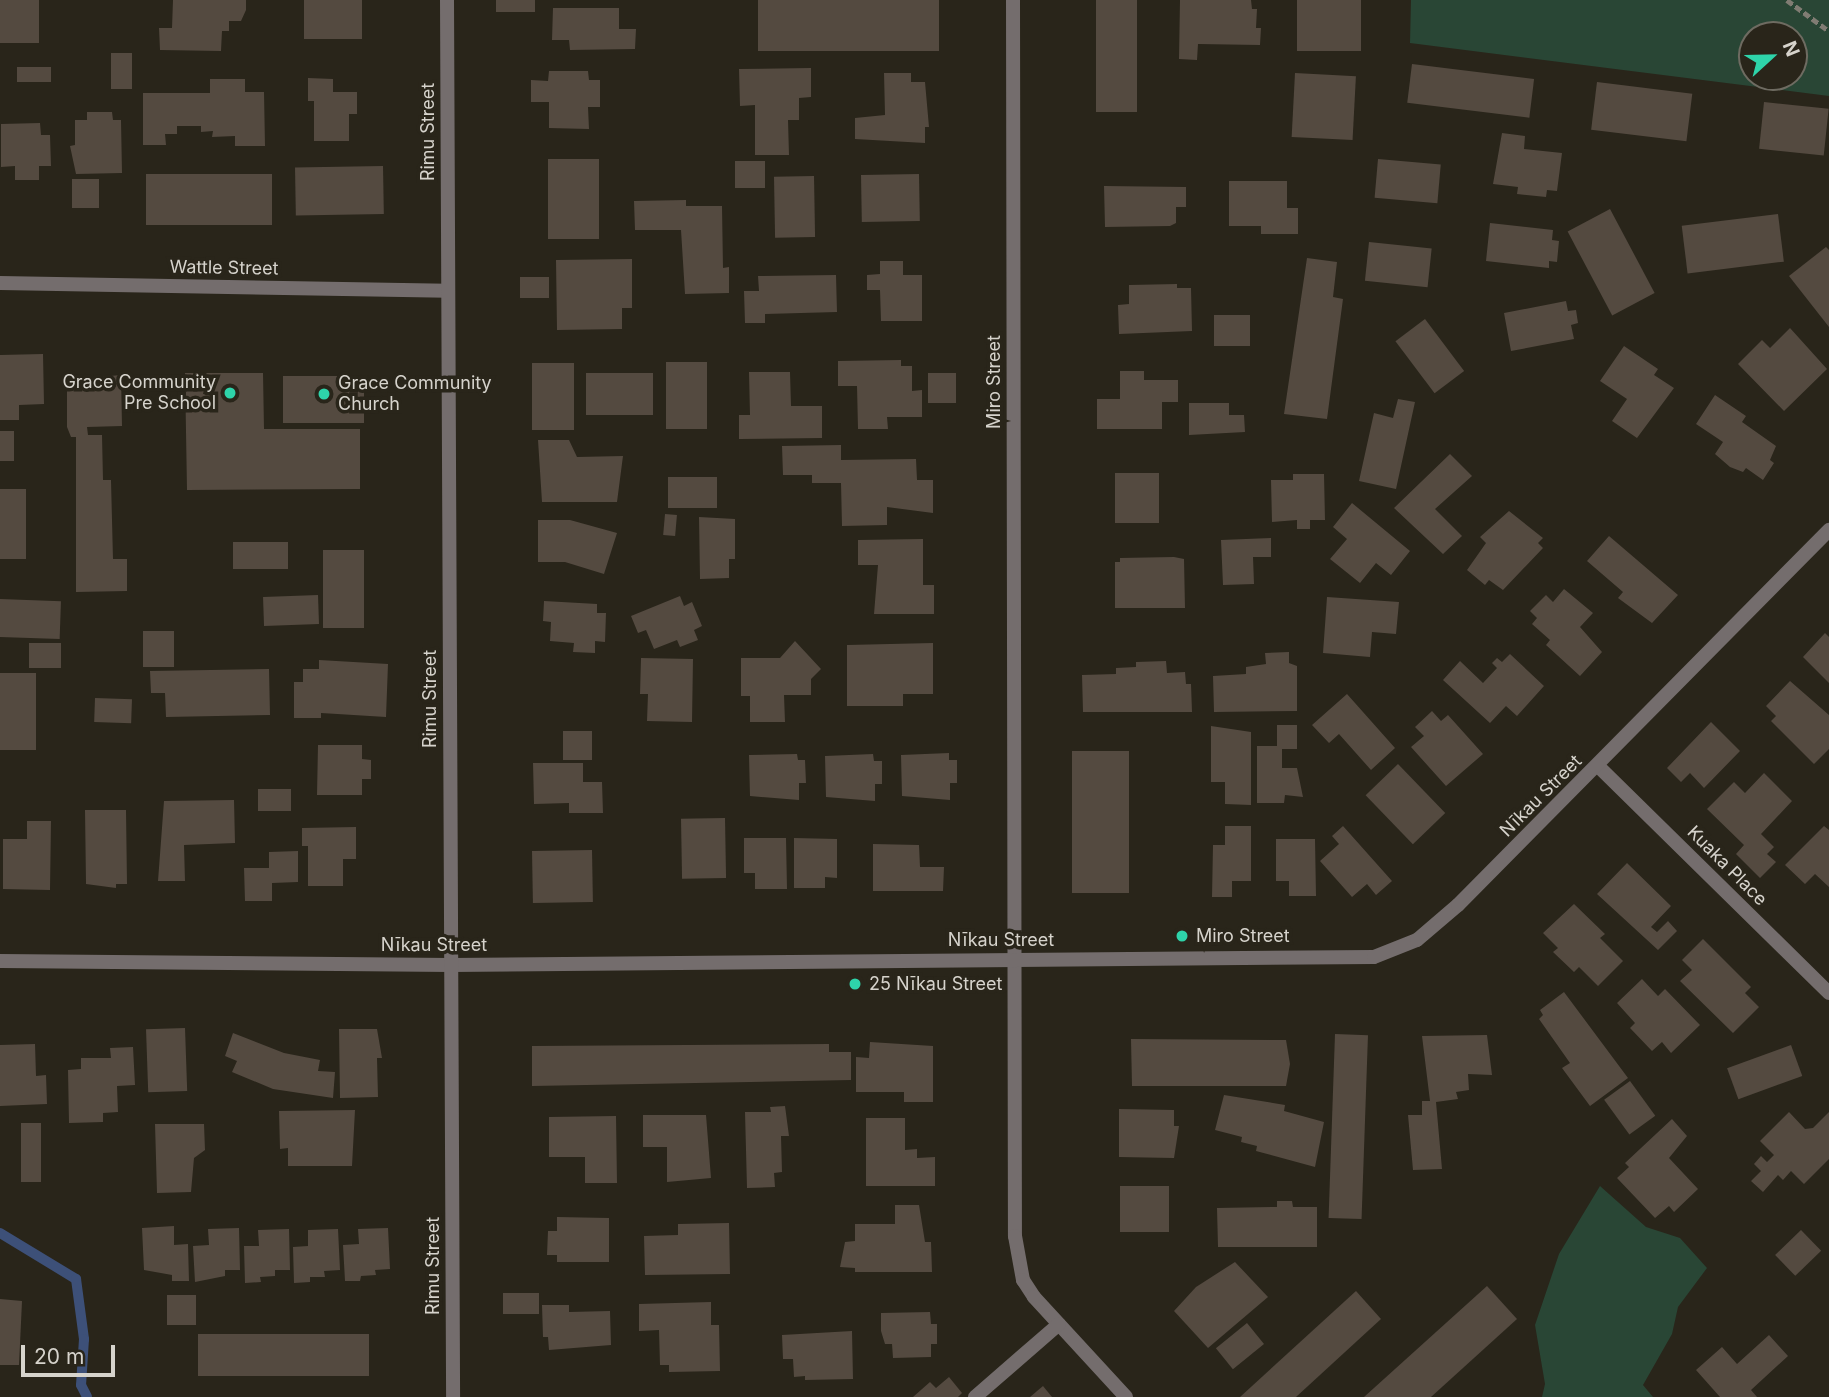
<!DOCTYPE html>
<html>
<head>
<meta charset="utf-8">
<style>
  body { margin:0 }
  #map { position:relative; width:1829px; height:1397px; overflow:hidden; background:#29251a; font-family:Inter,sans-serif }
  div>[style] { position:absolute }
  .green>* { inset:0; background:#294635 }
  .stream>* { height:10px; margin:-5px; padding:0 5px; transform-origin:5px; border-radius:5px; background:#3d5078 }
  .building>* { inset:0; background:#544a40; transform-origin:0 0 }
  .path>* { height:4.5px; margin-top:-2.25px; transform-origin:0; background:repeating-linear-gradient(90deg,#807c73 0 7px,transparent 0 10.5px) }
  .minor>* { height:14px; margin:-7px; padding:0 7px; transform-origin:7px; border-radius:7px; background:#746d6d }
  .tertiary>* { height:14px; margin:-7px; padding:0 7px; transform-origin:7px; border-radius:7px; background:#746d6d }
  .dots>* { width:19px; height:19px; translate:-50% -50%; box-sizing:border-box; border:4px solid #29251a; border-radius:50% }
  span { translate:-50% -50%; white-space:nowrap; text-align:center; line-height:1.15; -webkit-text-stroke:7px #29251a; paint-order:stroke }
  .street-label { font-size:18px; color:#d6d3cc }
  .poi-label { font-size:18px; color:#d6d3cc }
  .right { translate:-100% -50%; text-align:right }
  .left { translate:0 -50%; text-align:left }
  .north { position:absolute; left:1738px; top:21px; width:70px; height:70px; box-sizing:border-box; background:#29251a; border:2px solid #6e6b61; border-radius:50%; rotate:68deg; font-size:19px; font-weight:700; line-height:28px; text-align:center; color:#d6d3cc }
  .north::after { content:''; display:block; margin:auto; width:24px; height:32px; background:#2ed4aa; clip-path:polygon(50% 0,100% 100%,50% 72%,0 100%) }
  .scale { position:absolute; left:21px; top:1345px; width:94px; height:32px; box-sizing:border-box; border:4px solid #d6d3cc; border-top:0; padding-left:9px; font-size:21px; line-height:24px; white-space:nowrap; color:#d6d3cc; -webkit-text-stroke:5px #29251a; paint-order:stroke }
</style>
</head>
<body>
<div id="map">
  <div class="green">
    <i style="clip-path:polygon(evenodd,1411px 0,1829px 0,1829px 96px,1410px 43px,1411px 0,1752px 35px,1794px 35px,1794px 77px,1752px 77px,1752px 35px)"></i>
    <i style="clip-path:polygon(1600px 1186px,1646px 1227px,1680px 1238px,1707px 1268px,1678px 1307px,1672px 1334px,1643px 1385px,1653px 1397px,1542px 1397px,1545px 1384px,1535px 1325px,1559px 1254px)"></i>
  </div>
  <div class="stream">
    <i style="left:0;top:1233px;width:89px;rotate:31.2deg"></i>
    <i style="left:76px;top:1279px;width:61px;rotate:82.4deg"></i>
    <i style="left:84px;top:1339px;width:46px;rotate:93.7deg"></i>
    <i style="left:81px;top:1385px;width:13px;rotate:63deg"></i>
  </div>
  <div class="building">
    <i style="left:0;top:0;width:39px;height:43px"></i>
    <i style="clip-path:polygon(173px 0,246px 0,246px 10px,241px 21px,229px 21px,229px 31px,222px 31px,221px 51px,160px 50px,159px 28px,172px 28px)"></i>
    <i style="left:304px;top:0;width:58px;height:39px"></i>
    <i style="left:496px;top:0;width:39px;height:12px"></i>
    <i style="left:939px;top:0;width:51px;height:181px;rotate:90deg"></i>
    <i style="left:1096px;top:0;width:41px;height:112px"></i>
    <i style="clip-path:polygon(1180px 0,1251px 0,1252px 9px,1257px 9px,1256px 28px,1261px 28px,1260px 45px,1198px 44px,1197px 60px,1179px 59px)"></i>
    <i style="left:1297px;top:0;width:64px;height:51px"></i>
    <i style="clip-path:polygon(553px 8px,619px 8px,619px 29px,636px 29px,635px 49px,570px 50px,569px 40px,552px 40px)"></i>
    <i style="left:111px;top:53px;width:21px;height:36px"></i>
    <i style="left:1412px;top:64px;width:123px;height:39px;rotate:7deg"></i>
    <i style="left:17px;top:67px;width:34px;height:15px"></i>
    <i style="clip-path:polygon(811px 68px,811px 97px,799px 98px,799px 120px,788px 120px,789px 155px,755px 155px,755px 105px,740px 106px,739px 69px)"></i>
    <i style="clip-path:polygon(549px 71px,588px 71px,589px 80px,600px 80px,600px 107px,588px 107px,589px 129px,549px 128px,549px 102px,531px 102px,531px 80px,548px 81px)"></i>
    <i style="clip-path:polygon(884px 73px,911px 73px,911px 82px,925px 82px,929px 127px,925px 127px,925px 143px,855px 139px,855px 118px,885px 115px)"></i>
    <i style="left:1295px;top:73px;width:61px;height:64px;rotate:3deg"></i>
    <i style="clip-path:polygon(308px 78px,333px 79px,333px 92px,357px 92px,357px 114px,349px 114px,349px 141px,314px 141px,314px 101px,308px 101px)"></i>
    <i style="clip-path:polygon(210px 79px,245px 79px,245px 92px,264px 92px,265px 146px,235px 146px,235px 136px,212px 137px,213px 131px,201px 132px,201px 126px,177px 126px,177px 134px,165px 134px,166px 145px,143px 145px,143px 93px,210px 93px)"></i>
    <i style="left:1597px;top:82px;width:96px;height:48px;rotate:7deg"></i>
    <i style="left:1764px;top:102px;width:65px;height:47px;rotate:6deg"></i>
    <i style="clip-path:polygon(87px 112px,112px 112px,113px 120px,121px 120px,122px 173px,76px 174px,70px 146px,75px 145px,75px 120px,87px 120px)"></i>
    <i style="clip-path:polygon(40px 123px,41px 135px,50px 135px,51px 166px,39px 166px,39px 180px,15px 180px,15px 166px,1px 167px,1px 124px)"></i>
    <i style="clip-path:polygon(1502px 133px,1525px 136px,1524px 149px,1562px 153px,1557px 191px,1547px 190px,1546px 197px,1517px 194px,1518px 187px,1493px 184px)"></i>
    <i style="left:548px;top:159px;width:51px;height:80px"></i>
    <i style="left:1378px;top:159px;width:63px;height:39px;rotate:5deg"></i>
    <i style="left:735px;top:161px;width:30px;height:27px"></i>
    <i style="left:383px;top:166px;width:48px;height:88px;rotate:89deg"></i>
    <i style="left:272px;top:174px;width:51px;height:126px;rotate:90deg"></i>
    <i style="left:919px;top:174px;width:47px;height:58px;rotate:89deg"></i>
    <i style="left:814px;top:176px;width:61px;height:40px;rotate:89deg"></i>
    <i style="left:72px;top:179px;width:27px;height:29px"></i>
    <i style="clip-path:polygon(1229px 181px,1287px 181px,1287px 208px,1298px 208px,1298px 234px,1261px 234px,1261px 226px,1229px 226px)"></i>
    <i style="clip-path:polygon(1104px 186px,1186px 187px,1186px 207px,1176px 207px,1176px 223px,1170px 226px,1105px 227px)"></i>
    <i style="clip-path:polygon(686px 200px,686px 206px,722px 206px,723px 268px,729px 267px,729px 293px,685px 294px,681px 230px,635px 230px,634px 201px)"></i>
    <i style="left:1610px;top:209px;width:95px;height:48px;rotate:62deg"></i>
    <i style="left:1778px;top:214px;width:48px;height:97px;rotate:83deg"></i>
    <i style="clip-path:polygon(1490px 223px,1553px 230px,1552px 240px,1559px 241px,1557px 262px,1549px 261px,1549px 268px,1486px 261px)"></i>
    <i style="left:1369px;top:242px;width:63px;height:39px;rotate:6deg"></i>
    <i style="clip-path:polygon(1826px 247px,1829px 250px,1829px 327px,1789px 276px)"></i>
    <i style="clip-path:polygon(1307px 258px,1337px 262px,1333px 297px,1343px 299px,1327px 419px,1284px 414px)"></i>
    <i style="clip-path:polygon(632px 259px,632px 308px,622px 308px,622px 329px,557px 330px,556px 260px)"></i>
    <i style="clip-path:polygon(880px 261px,903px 261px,903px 275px,922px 275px,922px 321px,881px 321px,880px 290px,867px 290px,867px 275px,880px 274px)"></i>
    <i style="clip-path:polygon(836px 275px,837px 312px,765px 314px,765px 323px,745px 323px,744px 291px,759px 291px,758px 276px)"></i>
    <i style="left:520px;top:277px;width:29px;height:21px"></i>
    <i style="clip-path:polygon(1177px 284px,1177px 288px,1191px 288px,1192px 331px,1119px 334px,1118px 305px,1129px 304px,1129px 285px)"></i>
    <i style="clip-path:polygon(1566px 301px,1568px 311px,1576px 310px,1578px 323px,1571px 325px,1574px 339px,1511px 351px,1504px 313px)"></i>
    <i style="left:1214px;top:315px;width:36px;height:31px"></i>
    <i style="left:1425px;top:319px;width:65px;height:37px;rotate:53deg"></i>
    <i style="clip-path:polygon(1790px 328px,1827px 369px,1784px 411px,1738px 364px,1762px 340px,1770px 348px)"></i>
    <i style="clip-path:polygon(1624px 346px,1658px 369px,1654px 375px,1674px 388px,1637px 438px,1612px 421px,1627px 399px,1600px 381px)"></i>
    <i style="clip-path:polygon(43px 354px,44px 404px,19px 405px,19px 420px,0 420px,0 355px)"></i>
    <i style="clip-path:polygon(901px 360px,901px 366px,912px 366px,912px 391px,922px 390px,922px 417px,887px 417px,888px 429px,858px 429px,857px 386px,838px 386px,838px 361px)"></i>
    <i style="left:666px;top:362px;width:41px;height:67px"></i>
    <i style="left:532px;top:363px;width:42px;height:67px"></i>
    <i style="clip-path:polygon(1120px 371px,1144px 371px,1144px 380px,1178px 380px,1178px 402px,1162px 402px,1162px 429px,1097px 429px,1097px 399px,1120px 399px)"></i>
    <i style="clip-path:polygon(749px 372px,790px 372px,791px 406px,822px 406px,822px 438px,739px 439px,739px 415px,750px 415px)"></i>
    <i style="clip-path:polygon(185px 373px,263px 373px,264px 429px,360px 429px,360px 489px,187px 490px)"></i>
    <i style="left:653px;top:373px;width:42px;height:67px;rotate:90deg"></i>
    <i style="left:928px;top:373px;width:28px;height:30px"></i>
    <i style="clip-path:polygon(121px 375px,122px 426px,87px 427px,88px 435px,102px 435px,103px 480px,111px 480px,113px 559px,127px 559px,127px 591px,76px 592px,76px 437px,71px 437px,67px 427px,67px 380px)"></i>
    <i style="left:283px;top:376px;width:81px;height:47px"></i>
    <i style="clip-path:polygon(1715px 395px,1746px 416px,1742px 422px,1776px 446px,1770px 460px,1774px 463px,1763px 480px,1746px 468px,1743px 472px,1730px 467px,1715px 454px,1723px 442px,1696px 424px)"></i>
    <i style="clip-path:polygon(1398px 399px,1415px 402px,1396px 489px,1359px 481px,1374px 413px,1393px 418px)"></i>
    <i style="clip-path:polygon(1189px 403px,1229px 403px,1229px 415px,1244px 415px,1245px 432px,1189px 435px)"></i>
    <i style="left:0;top:431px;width:14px;height:30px"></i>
    <i style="clip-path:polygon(538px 440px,569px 440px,577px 457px,623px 456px,617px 502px,542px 502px)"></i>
    <i style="clip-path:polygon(841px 445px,841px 460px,916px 459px,917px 480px,933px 480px,933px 513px,887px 507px,887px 525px,842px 526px,841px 483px,812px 483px,812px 475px,783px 475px,782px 446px)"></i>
    <i style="clip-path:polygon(1450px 454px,1472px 476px,1435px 509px,1462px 536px,1443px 554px,1394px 508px)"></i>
    <i style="left:1115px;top:473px;width:44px;height:50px"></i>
    <i style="clip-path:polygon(1293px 474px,1324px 474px,1325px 520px,1310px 520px,1310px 529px,1297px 529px,1297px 520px,1272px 522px,1271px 480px,1293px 480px)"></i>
    <i style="left:668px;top:477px;width:49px;height:31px"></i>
    <i style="left:0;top:489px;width:26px;height:70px"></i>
    <i style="clip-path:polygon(1352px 503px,1410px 551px,1391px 575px,1376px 563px,1360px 583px,1330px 559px,1347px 539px,1333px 527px)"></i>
    <i style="clip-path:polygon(1509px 511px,1543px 538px,1538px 543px,1543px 548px,1503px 590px,1489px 580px,1485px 585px,1467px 570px,1486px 543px,1480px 537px)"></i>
    <i style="left:665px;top:514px;width:12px;height:21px;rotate:5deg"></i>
    <i style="clip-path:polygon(699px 517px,735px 519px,735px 559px,729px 559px,729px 578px,700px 579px)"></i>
    <i style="clip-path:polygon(538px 520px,570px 520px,617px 533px,604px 574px,565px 562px,538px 562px)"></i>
    <i style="clip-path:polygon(1609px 536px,1678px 595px,1652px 623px,1618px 598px,1623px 592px,1587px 561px)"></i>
    <i style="clip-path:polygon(1271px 538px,1271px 557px,1253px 557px,1254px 584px,1223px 585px,1221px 540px)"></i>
    <i style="clip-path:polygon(923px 539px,923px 585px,934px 585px,934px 614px,874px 614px,878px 565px,858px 565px,858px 540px)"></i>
    <i style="left:233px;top:542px;width:55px;height:27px"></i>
    <i style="left:323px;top:550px;width:41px;height:78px"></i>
    <i style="clip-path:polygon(1174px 557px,1184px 559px,1185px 608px,1115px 608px,1115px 562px,1120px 562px,1120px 558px)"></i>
    <i style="clip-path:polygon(1564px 589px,1593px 613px,1580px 627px,1602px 652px,1580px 676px,1546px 645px,1550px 640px,1532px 624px,1537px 618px,1530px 611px,1546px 595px,1553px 602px)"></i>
    <i style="left:318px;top:595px;width:29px;height:55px;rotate:88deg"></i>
    <i style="clip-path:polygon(680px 596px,684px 606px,692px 602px,702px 626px,694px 630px,698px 640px,680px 647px,677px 640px,654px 649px,646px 630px,638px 633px,631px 616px)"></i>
    <i style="clip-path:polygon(1327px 597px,1399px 602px,1396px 634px,1372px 632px,1370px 657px,1323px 653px)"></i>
    <i style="left:0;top:599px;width:61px;height:38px;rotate:2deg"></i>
    <i style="clip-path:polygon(544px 601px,597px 604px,597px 613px,606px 613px,605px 642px,595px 641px,595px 653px,573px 652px,574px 643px,550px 641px,551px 622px,543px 621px)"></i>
    <i style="left:143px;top:631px;width:31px;height:36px"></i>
    <i style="clip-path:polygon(1825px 633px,1829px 637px,1829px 683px,1803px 657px)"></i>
    <i style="clip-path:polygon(795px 641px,821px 669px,811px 679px,811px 695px,784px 695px,785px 722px,750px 722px,750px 696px,741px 696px,741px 658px,780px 658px)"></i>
    <i style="left:29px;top:643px;width:32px;height:25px"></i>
    <i style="clip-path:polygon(933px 643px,933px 694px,903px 694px,903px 706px,847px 706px,847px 645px)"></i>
    <i style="clip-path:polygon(1289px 652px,1289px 663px,1297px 666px,1297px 711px,1214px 712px,1213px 676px,1246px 674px,1246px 667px,1266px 664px,1265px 653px)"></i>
    <i style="clip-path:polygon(1510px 654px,1544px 686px,1517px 716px,1506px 706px,1490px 723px,1443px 680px,1460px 661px,1483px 683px,1497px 668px,1492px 663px,1497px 658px,1502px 662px)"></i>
    <i style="clip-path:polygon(641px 658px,693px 659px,692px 722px,647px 721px,648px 694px,640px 694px)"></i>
    <i style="clip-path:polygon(319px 660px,388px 664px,386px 717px,321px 713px,321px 718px,294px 718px,294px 682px,303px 682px,303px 669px,319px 669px)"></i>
    <i style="clip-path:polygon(1166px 661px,1167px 673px,1185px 672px,1186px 684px,1191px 684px,1192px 712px,1083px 712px,1082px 675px,1116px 674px,1116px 668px,1136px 667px,1136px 662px)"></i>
    <i style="clip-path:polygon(269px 669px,270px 715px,166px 717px,165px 693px,151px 693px,150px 671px)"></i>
    <i style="left:0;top:673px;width:36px;height:77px"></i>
    <i style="clip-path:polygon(1790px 681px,1829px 715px,1829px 749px,1814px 764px,1771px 721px,1776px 716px,1766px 706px)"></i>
    <i style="clip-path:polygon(1347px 694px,1395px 748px,1371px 770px,1339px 734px,1329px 743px,1312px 725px)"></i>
    <i style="left:95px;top:698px;width:37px;height:24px;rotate:2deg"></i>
    <i style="clip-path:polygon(1432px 711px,1441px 721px,1448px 715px,1483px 754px,1446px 786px,1411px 747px,1424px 736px,1415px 727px)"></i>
    <i style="clip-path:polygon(1711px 722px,1740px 751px,1704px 788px,1690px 773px,1681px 782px,1667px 768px)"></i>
    <i style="clip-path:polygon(1277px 725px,1297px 725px,1297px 749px,1282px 749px,1282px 768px,1297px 768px,1303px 797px,1285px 795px,1284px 803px,1257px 803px,1257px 746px,1277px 746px)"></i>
    <i style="clip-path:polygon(1211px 726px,1251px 732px,1251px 805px,1225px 804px,1225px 782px,1211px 782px)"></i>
    <i style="left:563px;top:731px;width:29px;height:29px"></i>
    <i style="clip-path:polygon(318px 745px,362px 745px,362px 759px,371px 760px,371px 779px,362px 779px,362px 795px,317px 795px)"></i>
    <i style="left:1072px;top:751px;width:57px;height:142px"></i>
    <i style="clip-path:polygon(949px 753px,949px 760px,957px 760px,957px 783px,950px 783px,950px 800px,902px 796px,901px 755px)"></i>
    <i style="clip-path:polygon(797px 754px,798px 760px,805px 760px,806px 783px,799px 783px,799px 800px,750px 796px,749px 755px)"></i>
    <i style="clip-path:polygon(873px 754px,874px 761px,882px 761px,882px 784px,875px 784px,875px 801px,826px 797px,825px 756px)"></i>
    <i style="clip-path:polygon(533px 763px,583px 763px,583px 782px,602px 782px,603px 813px,569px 813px,569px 803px,534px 804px)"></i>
    <i style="left:1398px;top:764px;width:68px;height:45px;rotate:46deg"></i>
    <i style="clip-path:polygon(1764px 773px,1792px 801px,1761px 834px,1774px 847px,1767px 854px,1776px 862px,1760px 878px,1736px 854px,1744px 845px,1707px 809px,1734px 782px,1745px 793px)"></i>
    <i style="left:258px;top:789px;width:33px;height:22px"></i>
    <i style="clip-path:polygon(234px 800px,235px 843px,184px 845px,185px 881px,158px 881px,164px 801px)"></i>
    <i style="clip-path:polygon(85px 810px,126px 810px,127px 884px,116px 884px,116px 888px,86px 884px)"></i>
    <i style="left:725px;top:818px;width:60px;height:44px;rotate:89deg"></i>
    <i style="clip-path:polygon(27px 821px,51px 821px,50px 890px,3px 889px,3px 839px,27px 839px)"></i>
    <i style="clip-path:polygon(1225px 826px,1251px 826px,1251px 881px,1232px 881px,1232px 897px,1212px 897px,1213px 845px,1225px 845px)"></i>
    <i style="clip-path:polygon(1343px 826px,1392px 881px,1376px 895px,1367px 884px,1352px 897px,1320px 861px,1339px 844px,1332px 836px)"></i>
    <i style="clip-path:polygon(1824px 826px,1829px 830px,1829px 887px,1815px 874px,1805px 884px,1785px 865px)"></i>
    <i style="clip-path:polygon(356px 827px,356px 859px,343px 859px,343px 886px,308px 886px,308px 846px,302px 846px,302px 828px)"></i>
    <i style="clip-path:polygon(744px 838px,786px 838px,787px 889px,755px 889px,755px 873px,744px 873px)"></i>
    <i style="clip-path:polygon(794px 838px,837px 839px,837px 878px,825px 877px,825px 888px,794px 888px)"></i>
    <i style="clip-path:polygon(1276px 839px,1315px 839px,1316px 896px,1289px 896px,1289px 881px,1276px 881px)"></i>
    <i style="clip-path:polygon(873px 844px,919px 845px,920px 867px,944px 867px,943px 891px,873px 891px)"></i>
    <i style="left:592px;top:850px;width:52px;height:60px;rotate:89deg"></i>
    <i style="clip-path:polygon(298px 851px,298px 882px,272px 883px,272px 901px,245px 901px,244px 868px,269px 868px,269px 852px)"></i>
    <i style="clip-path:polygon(1627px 863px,1671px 906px,1651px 927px,1657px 932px,1668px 921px,1677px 931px,1658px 950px,1597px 894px)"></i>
    <i style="clip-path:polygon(1574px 904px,1605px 934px,1600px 938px,1623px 961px,1598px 986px,1579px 967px,1574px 972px,1553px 952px,1558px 948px,1543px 933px)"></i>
    <i style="clip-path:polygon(1703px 939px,1751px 987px,1745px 993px,1759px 1007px,1733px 1033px,1680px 981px,1692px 970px,1682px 960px)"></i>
    <i style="clip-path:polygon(1642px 979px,1658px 996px,1665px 989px,1700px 1025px,1671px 1053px,1662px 1042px,1652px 1051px,1630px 1028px,1635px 1023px,1617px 1003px)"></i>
    <i style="clip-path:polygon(1564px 992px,1628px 1078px,1590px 1106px,1562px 1068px,1570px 1063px,1539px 1019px,1543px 1015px,1540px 1010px)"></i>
    <i style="left:185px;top:1028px;width:63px;height:39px;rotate:88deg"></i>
    <i style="clip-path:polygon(339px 1029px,377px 1029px,382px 1058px,377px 1058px,378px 1097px,340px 1098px)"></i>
    <i style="clip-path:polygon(233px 1033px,284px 1053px,320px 1060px,318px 1071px,335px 1072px,333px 1098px,273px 1089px,232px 1072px,237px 1061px,225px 1056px)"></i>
    <i style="left:1335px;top:1034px;width:33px;height:184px;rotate:2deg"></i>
    <i style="clip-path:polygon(1487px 1035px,1492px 1075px,1468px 1074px,1469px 1090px,1456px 1092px,1458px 1099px,1436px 1102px,1442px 1169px,1413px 1170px,1408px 1115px,1422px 1115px,1422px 1101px,1430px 1101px,1422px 1036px)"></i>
    <i style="clip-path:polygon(1131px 1039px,1286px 1040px,1290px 1064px,1286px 1086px,1132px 1086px)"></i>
    <i style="clip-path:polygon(870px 1042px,933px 1046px,933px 1102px,904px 1102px,904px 1092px,856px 1092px,856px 1057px,869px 1058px)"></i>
    <i style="clip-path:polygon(35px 1044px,36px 1076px,46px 1075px,47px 1104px,0 1106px,0 1045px)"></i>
    <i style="clip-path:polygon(829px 1044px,829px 1052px,851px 1052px,851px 1080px,532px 1086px,532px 1046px)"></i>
    <i style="left:1791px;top:1045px;width:33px;height:68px;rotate:70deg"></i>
    <i style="clip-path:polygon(133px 1047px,135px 1085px,117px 1086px,118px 1112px,103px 1113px,103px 1122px,69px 1123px,68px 1070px,81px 1069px,81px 1058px,111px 1058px,110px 1048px)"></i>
    <i style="left:1630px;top:1081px;width:43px;height:32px;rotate:54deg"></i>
    <i style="clip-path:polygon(1224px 1095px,1285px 1105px,1284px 1111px,1324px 1122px,1315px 1167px,1256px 1151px,1257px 1146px,1241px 1142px,1242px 1137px,1215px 1130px)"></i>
    <i style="clip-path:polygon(785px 1106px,789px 1136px,781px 1136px,782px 1172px,774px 1173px,775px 1187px,747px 1188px,745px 1112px,771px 1112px,770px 1107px)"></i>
    <i style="clip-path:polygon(1119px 1109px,1174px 1110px,1174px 1126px,1179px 1126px,1174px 1158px,1119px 1157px)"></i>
    <i style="clip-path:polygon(355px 1110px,352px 1166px,288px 1166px,288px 1148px,280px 1149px,279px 1111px)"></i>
    <i style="clip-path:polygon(1789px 1112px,1805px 1129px,1813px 1128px,1829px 1112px,1829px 1159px,1804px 1184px,1791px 1171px,1783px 1180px,1778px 1175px,1763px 1192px,1751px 1181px,1761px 1171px,1754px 1164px,1761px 1156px,1767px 1162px,1774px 1155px,1760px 1141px)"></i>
    <i style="clip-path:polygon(643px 1115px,706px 1115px,711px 1178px,667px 1182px,667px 1147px,643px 1147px)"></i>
    <i style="clip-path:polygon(616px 1116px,617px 1183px,585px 1183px,585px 1157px,549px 1157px,549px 1117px)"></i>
    <i style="clip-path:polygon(866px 1118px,905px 1118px,905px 1150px,917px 1149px,917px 1158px,935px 1157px,935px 1186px,866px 1186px)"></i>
    <i style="clip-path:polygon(1672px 1119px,1687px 1136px,1669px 1158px,1698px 1189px,1674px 1212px,1669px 1206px,1655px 1218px,1617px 1178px,1629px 1167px,1625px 1163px)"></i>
    <i style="left:21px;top:1123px;width:20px;height:59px"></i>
    <i style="clip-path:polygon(155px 1124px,204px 1124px,205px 1150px,194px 1158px,191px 1192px,157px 1193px)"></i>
    <i style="left:1120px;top:1186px;width:49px;height:46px"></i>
    <i style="clip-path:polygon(1277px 1201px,1292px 1201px,1293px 1207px,1317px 1207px,1317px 1247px,1218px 1247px,1217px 1208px,1277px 1207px)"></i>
    <i style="clip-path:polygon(895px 1205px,919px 1205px,925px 1242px,931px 1242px,932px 1272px,855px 1272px,855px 1268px,840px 1267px,845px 1242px,855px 1241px,855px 1224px,895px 1224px)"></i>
    <i style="clip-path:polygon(557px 1217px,609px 1218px,609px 1262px,557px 1262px,557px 1255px,547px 1255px,548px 1231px,557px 1231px)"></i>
    <i style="clip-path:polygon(729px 1223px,730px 1274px,645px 1275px,644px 1236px,678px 1235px,678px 1224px)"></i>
    <i style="clip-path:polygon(174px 1226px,174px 1245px,188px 1244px,189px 1281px,172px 1281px,172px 1275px,144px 1270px,142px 1228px)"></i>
    <i style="clip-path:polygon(239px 1228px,240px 1270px,225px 1270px,225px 1276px,195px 1282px,193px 1246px,209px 1245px,208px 1229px)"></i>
    <i style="clip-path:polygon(388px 1228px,390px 1269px,375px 1270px,376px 1275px,361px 1276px,360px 1281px,345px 1281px,343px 1245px,359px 1244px,358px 1229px)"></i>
    <i style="clip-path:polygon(289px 1229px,290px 1270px,275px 1270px,275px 1276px,260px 1277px,261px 1282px,245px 1283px,244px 1246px,259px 1246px,258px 1230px)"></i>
    <i style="clip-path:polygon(338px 1229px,340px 1270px,324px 1271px,325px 1277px,310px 1277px,310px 1282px,294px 1283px,293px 1247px,308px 1246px,308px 1230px)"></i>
    <i style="left:1801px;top:1230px;width:29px;height:36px;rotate:46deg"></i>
    <i style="clip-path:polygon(1235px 1262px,1268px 1297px,1208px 1348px,1174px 1311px,1196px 1287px)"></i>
    <i style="clip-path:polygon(1487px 1286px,1517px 1319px,1431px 1397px,1364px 1397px)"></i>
    <i style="clip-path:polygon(1356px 1291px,1381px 1319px,1296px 1397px,1240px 1397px)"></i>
    <i style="left:539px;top:1293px;width:21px;height:36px;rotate:90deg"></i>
    <i style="left:167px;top:1295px;width:29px;height:30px"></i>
    <i style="clip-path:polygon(0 1299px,22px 1301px,19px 1365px,0 1365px)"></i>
    <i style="clip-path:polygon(711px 1302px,711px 1325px,719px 1325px,720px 1371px,669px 1372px,669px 1365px,660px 1365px,659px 1330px,639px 1331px,639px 1304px)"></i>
    <i style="clip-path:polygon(542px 1305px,569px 1305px,569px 1312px,610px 1311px,611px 1345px,549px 1350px,548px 1337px,543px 1337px)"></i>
    <i style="clip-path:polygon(930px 1312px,931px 1324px,937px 1324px,937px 1344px,931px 1344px,931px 1357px,893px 1358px,892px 1344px,885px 1344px,881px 1331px,881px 1313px)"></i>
    <i style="left:1247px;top:1323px;width:27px;height:40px;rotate:51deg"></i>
    <i style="clip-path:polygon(852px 1331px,853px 1379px,805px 1380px,805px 1376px,794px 1377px,793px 1359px,783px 1359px,782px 1335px)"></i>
    <i style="left:369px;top:1334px;width:42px;height:171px;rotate:90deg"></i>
    <i style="clip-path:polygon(1769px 1335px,1788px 1356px,1751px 1390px,1757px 1397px,1720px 1397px,1696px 1370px,1722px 1347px,1737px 1364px)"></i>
    <i style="clip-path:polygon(949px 1377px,962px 1393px,958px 1397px,913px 1397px,930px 1382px,936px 1388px)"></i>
    <i style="clip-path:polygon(1043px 1386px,1052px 1397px,1030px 1397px)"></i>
  </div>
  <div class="path">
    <i style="left:1787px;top:0;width:52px;rotate:36.4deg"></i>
  </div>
  <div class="minor">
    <i style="left:1013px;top:0;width:1236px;rotate:89.91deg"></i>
    <i style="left:1015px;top:1236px;width:45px;rotate:79.7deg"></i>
    <i style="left:1023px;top:1280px;width:20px;rotate:57deg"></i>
    <i style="left:1034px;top:1297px;width:136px;rotate:47.4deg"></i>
    <i style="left:0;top:283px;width:447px;rotate:1deg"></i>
    <i style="left:1598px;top:766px;width:324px;rotate:44.5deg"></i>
    <i style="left:0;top:961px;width:451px;rotate:0.5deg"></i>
    <i style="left:451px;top:965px;width:923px;rotate:-0.5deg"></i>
    <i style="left:1374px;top:957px;width:46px;rotate:-21.6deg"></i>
    <i style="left:1417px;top:940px;width:54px;rotate:-40.5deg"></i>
    <i style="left:1458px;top:905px;width:528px;rotate:-45.31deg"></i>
    <i style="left:975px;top:1397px;width:111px;rotate:-41deg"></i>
  </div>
  <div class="tertiary">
    <i style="left:447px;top:0;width:1397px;rotate:89.75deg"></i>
  </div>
  <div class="dots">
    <i style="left:230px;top:393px;background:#2ed4aa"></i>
    <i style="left:324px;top:394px;background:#2ed4aa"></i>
    <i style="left:1182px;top:936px;background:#2ed4aa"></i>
    <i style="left:855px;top:984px;background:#2ed4aa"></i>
  </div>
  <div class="street-label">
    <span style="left:428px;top:132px;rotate:-90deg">Rimu Street</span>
    <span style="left:224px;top:268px;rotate:1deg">Wattle Street</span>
    <span style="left:994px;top:382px;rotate:-90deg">Miro Street</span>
    <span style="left:430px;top:699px;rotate:-90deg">Rimu Street</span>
    <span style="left:1541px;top:796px;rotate:-45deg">Nīkau Street</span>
    <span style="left:1727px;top:866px;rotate:45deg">Kuaka Place</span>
    <span style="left:1001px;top:940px">Nīkau Street</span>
    <span style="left:434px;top:945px">Nīkau Street</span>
    <span style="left:433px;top:1266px;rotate:-90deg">Rimu Street</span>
  </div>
  <div class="poi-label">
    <span class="right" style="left:216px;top:393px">Grace Community<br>Pre School</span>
    <span class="left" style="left:338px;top:394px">Grace Community<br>Church</span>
    <span class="left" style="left:1196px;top:936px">Miro Street</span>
    <span class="left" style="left:869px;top:984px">25 Nīkau Street</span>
  </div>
  <div class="north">N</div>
  <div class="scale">20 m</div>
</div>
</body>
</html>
